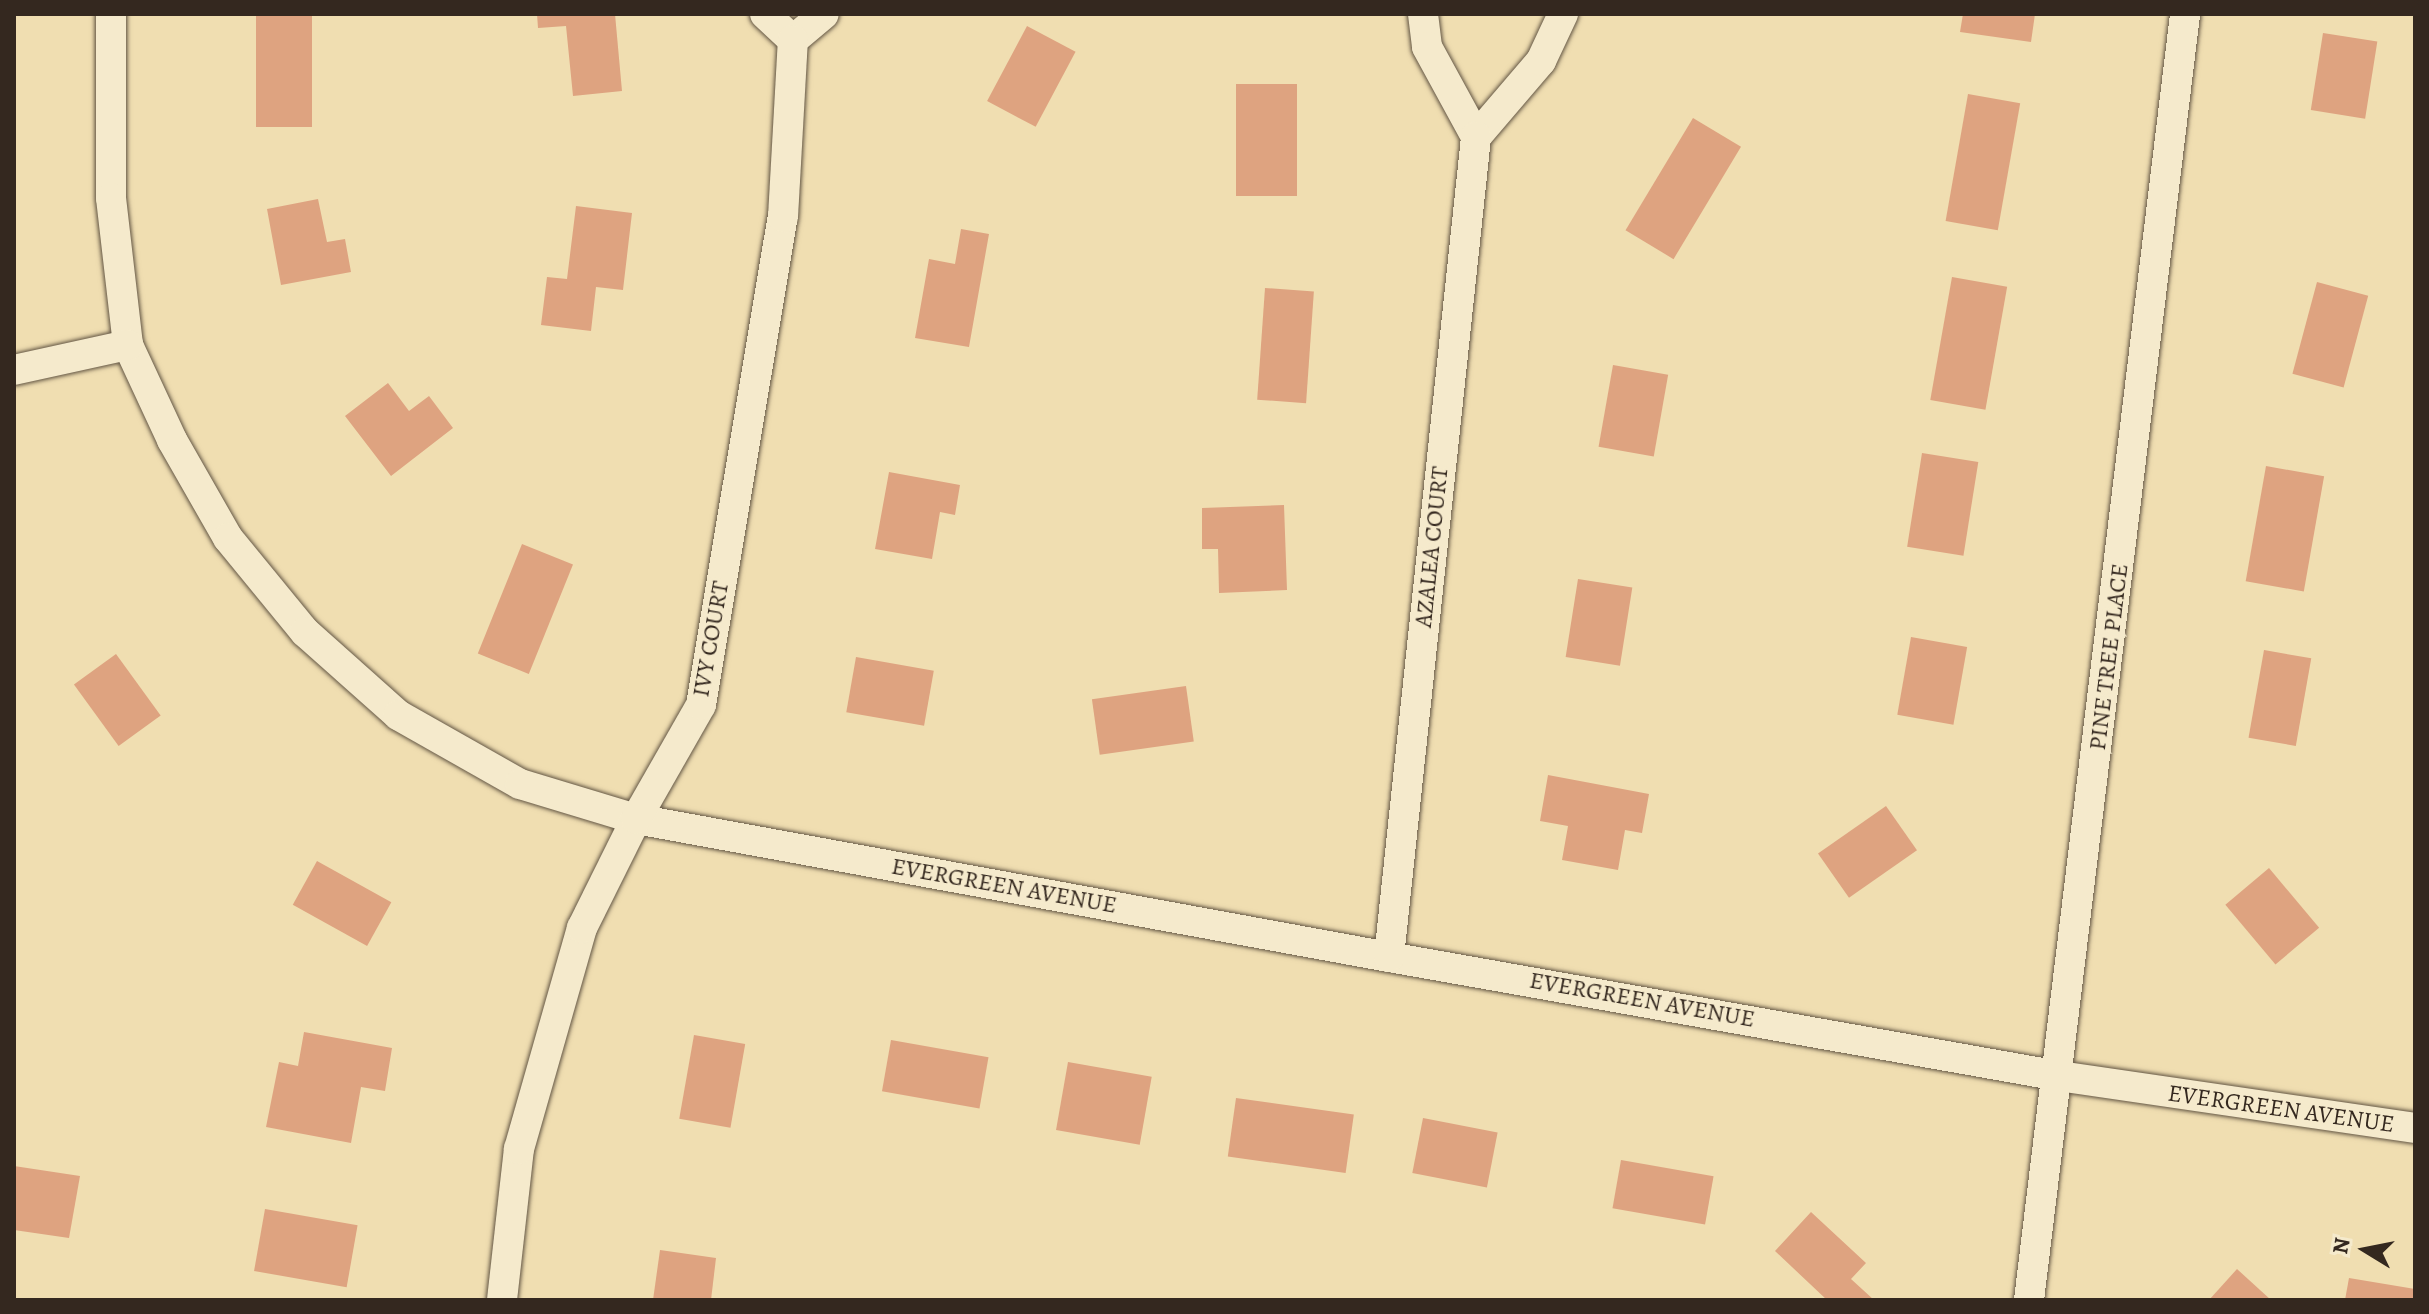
<!DOCTYPE html>
<html>
<head>
<meta charset="utf-8">
<style>
  body { margin:0 }
  #map { position:relative; width:2429px; height:1314px; overflow:hidden; background:#f0deb1; font-family:Alegreya,serif }
  div>[style] { position:absolute }
  .building>* { inset:0; background:#dea380; transform-origin:0 0 }
  .roads { filter:drop-shadow(0 0 2px #635644) drop-shadow(0 0 2px #635644) }
  .minor>* { height:30px; margin:-15px; padding:0 15px; transform-origin:15px; border-radius:15px; background:#f5eacc }
  span { translate:-50% -50%; white-space:nowrap; text-align:center; line-height:1.15; -webkit-text-stroke:6px #f5eacc; paint-order:stroke }
  .street-label { font-size:24px; color:#34281f }
  .frame { position:absolute; inset:0; border:16px solid #34281f; pointer-events:none }
  .north { position:absolute; left:2325px; top:1210px; width:80px; height:80px; -webkit-text-stroke:6px #f5eacc; paint-order:stroke; rotate:280deg; font-size:22px; font-weight:700; line-height:32px; text-align:center; color:#34281f }
  .north::after { content:''; display:block; margin:auto; width:28px; height:36px; background:#34281f; clip-path:polygon(50% 0,100% 100%,50% 72%,0 100%) }
</style>
</head>
<body>
<div id="map">
  <div class="building">
    <i style="left:256px;top:14px;width:56px;height:113px"></i>
    <i style="clip-path:polygon(537px 14px,615px 14px,622px 91px,573px 96px,566px 26px,538px 28px)"></i>
    <i style="clip-path:polygon(1963px 14px,2035px 14px,2031px 42px,1960px 32px)"></i>
    <i style="left:1027px;top:26px;width:55px;height:85px;rotate:28deg"></i>
    <i style="left:2323px;top:33px;width:55px;height:78px;rotate:9deg"></i>
    <i style="left:1236px;top:84px;width:61px;height:112px"></i>
    <i style="left:1968px;top:94px;width:53px;height:129px;rotate:10deg"></i>
    <i style="left:1693px;top:118px;width:56px;height:131px;rotate:31deg"></i>
    <i style="clip-path:polygon(318px 199px,327px 242px,345px 239px,351px 272px,281px 285px,267px 209px)"></i>
    <i style="clip-path:polygon(576px 206px,632px 213px,623px 290px,596px 287px,591px 331px,541px 325px,547px 277px,567px 279px)"></i>
    <i style="clip-path:polygon(961px 229px,989px 234px,969px 347px,915px 338px,929px 259px,955px 264px)"></i>
    <i style="left:1952px;top:277px;width:56px;height:125px;rotate:10deg"></i>
    <i style="left:2317px;top:282px;width:53px;height:95px;rotate:15deg"></i>
    <i style="left:1265px;top:288px;width:49px;height:112px;rotate:4deg"></i>
    <i style="left:1613px;top:365px;width:56px;height:83px;rotate:10deg"></i>
    <i style="clip-path:polygon(388px 383px,409px 411px,429px 396px,453px 428px,391px 476px,345px 416px)"></i>
    <i style="left:1922px;top:453px;width:57px;height:95px;rotate:9deg"></i>
    <i style="left:2266px;top:466px;width:59px;height:117px;rotate:10deg"></i>
    <i style="clip-path:polygon(889px 472px,960px 485px,955px 515px,940px 512px,932px 559px,875px 549px)"></i>
    <i style="clip-path:polygon(1284px 505px,1287px 590px,1219px 593px,1218px 549px,1202px 549px,1202px 508px)"></i>
    <i style="left:522px;top:544px;width:55px;height:118px;rotate:22deg"></i>
    <i style="left:1578px;top:579px;width:55px;height:79px;rotate:9deg"></i>
    <i style="left:1911px;top:637px;width:57px;height:79px;rotate:10deg"></i>
    <i style="left:2264px;top:650px;width:48px;height:89px;rotate:10deg"></i>
    <i style="left:116px;top:654px;width:76px;height:52px;rotate:54deg"></i>
    <i style="left:856px;top:657px;width:79px;height:56px;rotate:10deg"></i>
    <i style="left:1186px;top:686px;width:56px;height:95px;rotate:82deg"></i>
    <i style="clip-path:polygon(1548px 775px,1649px 794px,1642px 833px,1625px 830px,1618px 870px,1562px 860px,1568px 826px,1540px 821px)"></i>
    <i style="left:1886px;top:806px;width:54px;height:83px;rotate:55deg"></i>
    <i style="left:317px;top:861px;width:85px;height:50px;rotate:29deg"></i>
    <i style="left:2269px;top:868px;width:78px;height:57px;rotate:50deg"></i>
    <i style="clip-path:polygon(304px 1032px,392px 1048px,385px 1091px,361px 1087px,351px 1143px,266px 1127px,279px 1062px,298px 1066px)"></i>
    <i style="left:694px;top:1035px;width:52px;height:85px;rotate:10deg"></i>
    <i style="left:891px;top:1040px;width:99px;height:52px;rotate:10deg"></i>
    <i style="left:1068px;top:1062px;width:85px;height:69px;rotate:10deg"></i>
    <i style="left:1236px;top:1098px;width:119px;height:59px;rotate:8deg"></i>
    <i style="left:1423px;top:1118px;width:76px;height:56px;rotate:11deg"></i>
    <i style="left:1621px;top:1160px;width:94px;height:49px;rotate:10deg"></i>
    <i style="clip-path:polygon(14px 1166px,80px 1176px,69px 1238px,14px 1230px)"></i>
    <i style="left:265px;top:1209px;width:94px;height:63px;rotate:10deg"></i>
    <i style="clip-path:polygon(1811px 1212px,1866px 1263px,1851px 1279px,1874px 1300px,1827px 1300px,1775px 1251px)"></i>
    <i style="clip-path:polygon(660px 1250px,716px 1258px,711px 1300px,653px 1300px)"></i>
    <i style="clip-path:polygon(2237px 1269px,2271px 1300px,2209px 1300px)"></i>
    <i style="clip-path:polygon(2349px 1278px,2415px 1289px,2415px 1300px,2345px 1300px)"></i>
  </div>
  <div class="roads">
    <div class="minor">
      <i style="left:111px;top:14px;width:184px;rotate:90deg"></i>
      <i style="left:111px;top:198px;width:148px;rotate:83.4deg"></i>
      <i style="left:128px;top:345px;width:105px;rotate:65.1deg"></i>
      <i style="left:172px;top:440px;width:113px;rotate:60.3deg"></i>
      <i style="left:228px;top:538px;width:122px;rotate:50.7deg"></i>
      <i style="left:305px;top:632px;width:125px;rotate:41.7deg"></i>
      <i style="left:398px;top:715px;width:140px;rotate:29.5deg"></i>
      <i style="left:520px;top:784px;width:121px;rotate:16.8deg"></i>
      <i style="left:636px;top:819px;width:766px;rotate:10.39deg"></i>
      <i style="left:1389px;top:957px;width:680px;rotate:10.07deg"></i>
      <i style="left:2059px;top:1076px;width:360px;rotate:8.3deg"></i>
      <i style="left:765px;top:14px;width:38px;rotate:43deg"></i>
      <i style="left:793px;top:40px;width:40px;rotate:-40deg"></i>
      <i style="left:1423px;top:14px;width:33px;rotate:83deg"></i>
      <i style="left:1427px;top:47px;width:102px;rotate:61.4deg"></i>
      <i style="left:1476px;top:137px;width:100px;rotate:-49.5deg"></i>
      <i style="left:1541px;top:61px;width:52px;rotate:-64.9deg"></i>
      <i style="left:14px;top:370px;width:117px;rotate:-12.4deg"></i>
      <i style="left:1389px;top:957px;width:825px;rotate:-83.94deg"></i>
      <i style="left:502px;top:1300px;width:152px;rotate:-83.6deg"></i>
      <i style="left:519px;top:1149px;width:230px;rotate:-74.1deg"></i>
      <i style="left:582px;top:928px;width:122px;rotate:-63.6deg"></i>
      <i style="left:636px;top:819px;width:131px;rotate:-60.3deg"></i>
      <i style="left:701px;top:705px;width:495px;rotate:-80.5deg"></i>
      <i style="left:783px;top:217px;width:177px;rotate:-86.8deg"></i>
      <i style="left:2029px;top:1300px;width:1295px;rotate:-83.08deg"></i>
    </div>
  </div>
  <div class="street-label">
    <span style="left:1432px;top:547px;rotate:-84deg">AZALEA COURT</span>
    <span style="left:711px;top:639px;rotate:-80deg">IVY COURT</span>
    <span style="left:2109px;top:657px;rotate:-83deg">PINE TREE PLACE</span>
    <span style="left:1004px;top:886px;rotate:10deg">EVERGREEN AVENUE</span>
    <span style="left:1642px;top:1000px;rotate:10deg">EVERGREEN AVENUE</span>
    <span style="left:2281px;top:1109px;rotate:8deg">EVERGREEN AVENUE</span>
  </div>
  <div class="frame"></div>
  <div class="north">N</div>
</div>
</body>
</html>
